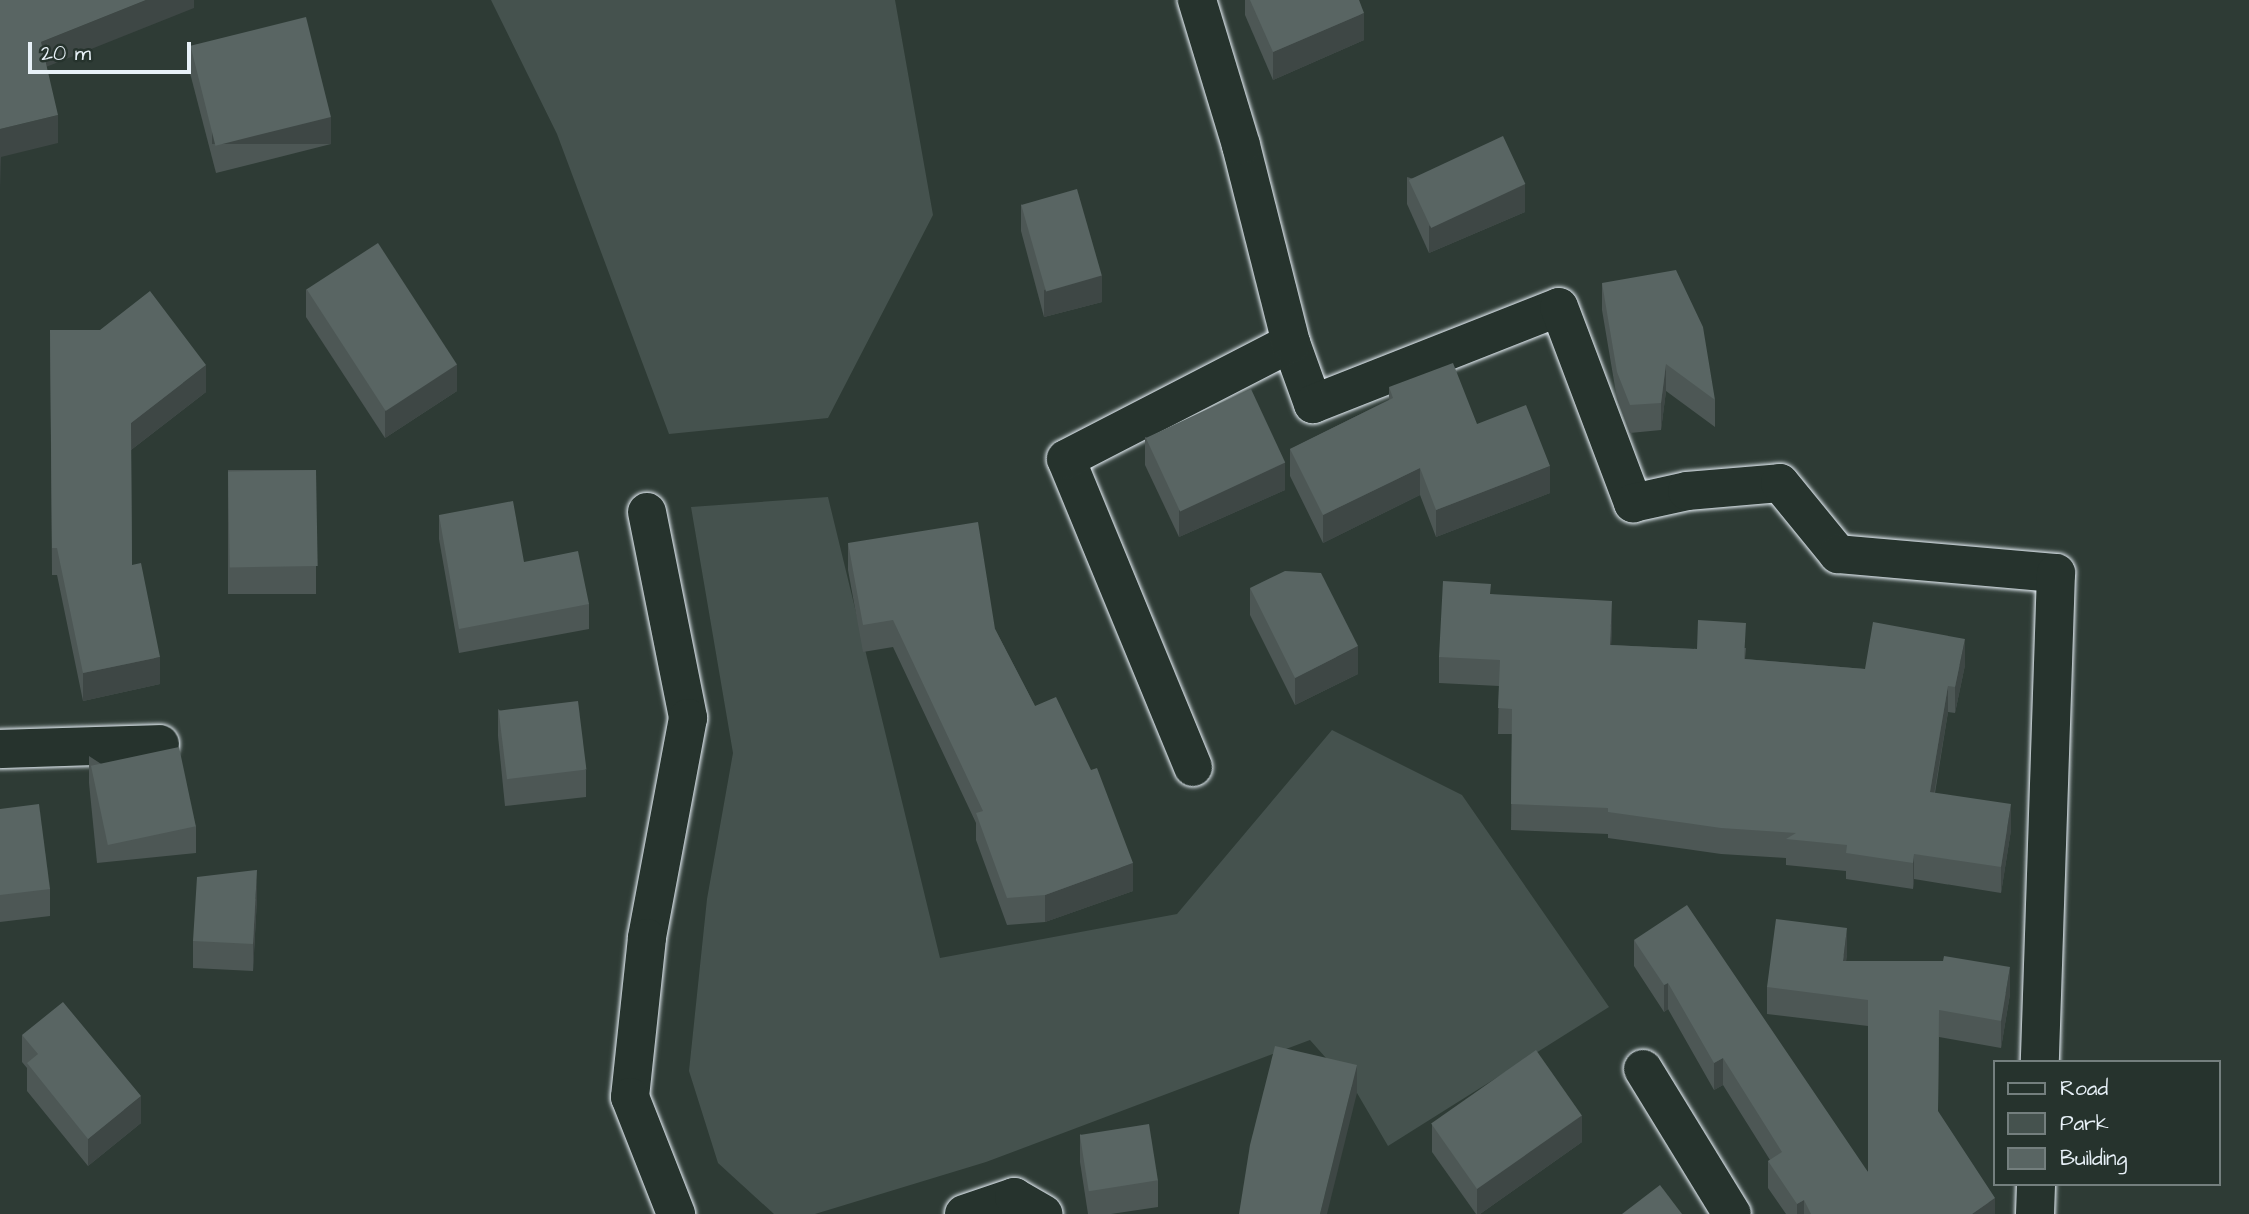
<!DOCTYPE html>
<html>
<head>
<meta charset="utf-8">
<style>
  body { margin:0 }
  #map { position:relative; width:2249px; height:1214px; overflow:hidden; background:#2e3b35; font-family:"Architects Daughter",sans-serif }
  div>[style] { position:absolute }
  .green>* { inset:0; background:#45524e }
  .roads { filter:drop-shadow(0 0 2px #e8f1f8) drop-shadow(0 0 2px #e8f1f8) }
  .minor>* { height:38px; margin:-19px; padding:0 19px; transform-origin:19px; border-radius:19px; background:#26332d }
  .wall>* { inset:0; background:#4d5755; transform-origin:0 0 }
  .shaded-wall>* { inset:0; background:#3e4745; transform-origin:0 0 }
  .building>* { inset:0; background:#596563; transform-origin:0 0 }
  span { translate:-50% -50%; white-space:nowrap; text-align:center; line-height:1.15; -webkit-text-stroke:6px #26332d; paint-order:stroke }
  .legend { position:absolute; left:1993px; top:1060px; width:228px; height:126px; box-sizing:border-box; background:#26332d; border:2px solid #747f7e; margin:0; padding:9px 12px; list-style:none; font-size:21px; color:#e8f1f8 }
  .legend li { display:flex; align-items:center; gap:14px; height:35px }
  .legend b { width:35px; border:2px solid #747f7e }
  .scale { position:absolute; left:28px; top:42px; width:163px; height:32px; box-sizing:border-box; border:4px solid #e8f1f8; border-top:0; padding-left:9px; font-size:21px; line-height:24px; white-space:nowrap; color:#e8f1f8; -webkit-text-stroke:5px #26332d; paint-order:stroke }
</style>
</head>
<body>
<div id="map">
  <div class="green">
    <i style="clip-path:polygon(491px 0,895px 0,933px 215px,828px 418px,669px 434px,557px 134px)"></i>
    <i style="clip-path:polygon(828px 497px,940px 958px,1177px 914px,1332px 730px,1462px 795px,1609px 1007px,1388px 1146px,1357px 1093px,1310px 1040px,986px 1162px,815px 1214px,774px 1214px,718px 1163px,689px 1071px,707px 899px,733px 753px,691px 507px)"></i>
  </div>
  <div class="roads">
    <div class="minor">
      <i style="left:1291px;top:343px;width:65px;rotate:70.2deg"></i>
      <i style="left:1313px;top:404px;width:264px;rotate:-21.5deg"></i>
      <i style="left:1559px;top:307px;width:210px;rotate:69.3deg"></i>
      <i style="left:1633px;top:503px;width:55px;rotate:-12.5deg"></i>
      <i style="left:1687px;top:491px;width:93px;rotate:-4.9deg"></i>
      <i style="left:1780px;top:483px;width:92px;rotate:50.8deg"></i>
      <i style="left:1838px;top:554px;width:219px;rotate:5deg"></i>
      <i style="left:2056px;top:573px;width:489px;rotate:91.9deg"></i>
      <i style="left:647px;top:512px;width:210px;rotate:78.7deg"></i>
      <i style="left:688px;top:718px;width:224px;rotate:100.6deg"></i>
      <i style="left:647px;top:938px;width:160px;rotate:96.1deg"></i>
      <i style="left:630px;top:1097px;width:126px;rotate:68.5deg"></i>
      <i style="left:0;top:749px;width:160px;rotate:-1.8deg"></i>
      <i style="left:1193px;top:767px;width:333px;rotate:-112.4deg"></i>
      <i style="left:1066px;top:459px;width:253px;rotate:-27.3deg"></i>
      <i style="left:1291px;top:343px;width:204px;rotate:-104.2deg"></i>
      <i style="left:1241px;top:145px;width:152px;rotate:-106.9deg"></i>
      <i style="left:1643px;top:1069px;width:170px;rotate:58.5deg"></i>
      <i style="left:964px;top:1214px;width:53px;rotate:-18.8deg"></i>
      <i style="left:1014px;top:1197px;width:34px;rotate:30deg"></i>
      <i style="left:2035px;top:1214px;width:30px;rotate:-88deg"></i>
    </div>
  </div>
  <div class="wall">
    <i style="clip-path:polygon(1245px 0,1359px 0,1364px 40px,1273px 80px,1245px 15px)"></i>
    <i style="clip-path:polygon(190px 45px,331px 144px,216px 173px,190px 73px)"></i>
    <i style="clip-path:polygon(1407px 177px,1525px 212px,1429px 253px,1407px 204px)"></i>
    <i style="clip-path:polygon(1021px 204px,1102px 302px,1044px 317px,1021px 231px)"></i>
    <i style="clip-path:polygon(1602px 283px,1715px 400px,1715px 427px,1666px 391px,1661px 430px,1630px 433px,1617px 399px,1602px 310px)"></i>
    <i style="clip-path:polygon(306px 289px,457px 391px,385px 438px,306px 317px)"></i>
    <i style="clip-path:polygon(50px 330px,206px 392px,131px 450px,132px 565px,160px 684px,83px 701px,57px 575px,52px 575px)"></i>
    <i style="clip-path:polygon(1389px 387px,1477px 424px,1550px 493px,1436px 537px,1420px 495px,1323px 543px,1290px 476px,1290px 449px,1389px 400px)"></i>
    <i style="clip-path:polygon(1145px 437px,1285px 490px,1179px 537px,1145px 465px)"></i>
    <i style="left:316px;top:470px;width:124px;height:88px;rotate:90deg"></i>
    <i style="clip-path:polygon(439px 515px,524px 562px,589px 604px,589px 629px,459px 653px,439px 539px)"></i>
    <i style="clip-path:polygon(848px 543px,995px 629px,1035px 706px,1133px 891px,1045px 922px,1007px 925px,976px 840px,976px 823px,893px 647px,863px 652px,848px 570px)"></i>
    <i style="clip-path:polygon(1250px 588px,1358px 674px,1295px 705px,1250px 615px)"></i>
    <i style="clip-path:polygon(1491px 594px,1612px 627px,1611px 645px,1697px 649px,1746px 648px,1745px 659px,1865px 669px,1965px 665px,1955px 713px,1948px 712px,1935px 793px,2011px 830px,2001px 893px,1914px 879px,1913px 889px,1846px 879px,1846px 871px,1786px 865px,1786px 858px,1721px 854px,1608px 838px,1608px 834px,1511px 830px,1512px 734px,1498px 734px,1499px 686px,1439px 683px,1439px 657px)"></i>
    <i style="clip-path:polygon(498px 709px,586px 770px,586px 797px,505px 806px,498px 736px)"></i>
    <i style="clip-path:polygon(89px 756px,196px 826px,196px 853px,97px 863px,89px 783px)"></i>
    <i style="clip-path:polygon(0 809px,50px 889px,50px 916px,0 922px)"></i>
    <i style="clip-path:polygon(257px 898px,253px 971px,193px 968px,193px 941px)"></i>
    <i style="clip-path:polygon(1634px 940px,1868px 1172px,1868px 1026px,1767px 1014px,1767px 987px,1847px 954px,1846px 961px,2010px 994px,2001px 1048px,1939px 1037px,1938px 1112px,1995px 1214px,1786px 1214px,1768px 1188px,1768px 1161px,1770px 1160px,1723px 1085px,1714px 1090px,1668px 1009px,1664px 1012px,1634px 966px)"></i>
    <i style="clip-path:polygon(22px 1035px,141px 1123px,88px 1166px,27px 1091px,27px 1068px,22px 1062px)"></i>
    <i style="clip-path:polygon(1432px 1124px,1582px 1142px,1480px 1214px,1476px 1214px,1432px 1152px)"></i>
    <i style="clip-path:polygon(1080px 1134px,1158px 1180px,1158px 1207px,1111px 1214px,1088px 1214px,1080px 1162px)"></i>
  </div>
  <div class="shaded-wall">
    <i style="clip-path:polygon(146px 0,194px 0,194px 8px,41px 69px,41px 42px)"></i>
    <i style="clip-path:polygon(1364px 13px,1364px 40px,1273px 80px,1273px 52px)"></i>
    <i style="clip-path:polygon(58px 115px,58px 143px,1px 157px,0 189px,0 129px)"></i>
    <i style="left:331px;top:117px;width:27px;height:119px;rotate:90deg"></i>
    <i style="clip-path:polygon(1525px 184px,1525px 212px,1429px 253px,1429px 226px)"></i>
    <i style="clip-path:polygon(1102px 275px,1102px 302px,1044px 317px,1044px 290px)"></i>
    <i style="clip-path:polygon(457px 364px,457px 391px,385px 438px,385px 410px)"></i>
    <i style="clip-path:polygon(1666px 364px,1666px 391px,1661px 430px,1661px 403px)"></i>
    <i style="clip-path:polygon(206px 365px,206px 392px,131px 450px,131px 423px)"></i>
    <i style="clip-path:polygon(1285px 462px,1285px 490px,1179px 537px,1179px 510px)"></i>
    <i style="clip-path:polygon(1550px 466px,1550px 493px,1436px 537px,1436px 510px)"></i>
    <i style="clip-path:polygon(1420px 468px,1420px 495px,1323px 543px,1323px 515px)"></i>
    <i style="clip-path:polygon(1612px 601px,1612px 627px,1610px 670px,1610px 645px)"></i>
    <i style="clip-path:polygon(1965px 639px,1965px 665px,1955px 713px,1955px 687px)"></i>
    <i style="clip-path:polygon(1358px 646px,1358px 674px,1295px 705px,1295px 678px)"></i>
    <i style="clip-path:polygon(160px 657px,160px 684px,83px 701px,83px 673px)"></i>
    <i style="clip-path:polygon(1948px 686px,1948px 712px,1930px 818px,1930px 792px)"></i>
    <i style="clip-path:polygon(2011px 804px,2011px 830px,2001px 893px,2001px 867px)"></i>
    <i style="clip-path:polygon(1914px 854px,1914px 879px,1913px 889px,1913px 863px)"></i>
    <i style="clip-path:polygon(1133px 863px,1133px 891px,1045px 922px,1045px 895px)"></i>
    <i style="clip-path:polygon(257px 870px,257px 898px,253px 971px,253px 944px)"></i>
    <i style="clip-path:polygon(1847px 928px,1847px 954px,1843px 988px,1843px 961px)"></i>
    <i style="clip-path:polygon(2010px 967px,2010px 994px,2001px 1048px,2001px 1021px)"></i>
    <i style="clip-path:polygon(1668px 983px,1668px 1009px,1664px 1012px,1664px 985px)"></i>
    <i style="clip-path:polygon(1723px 1058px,1723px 1085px,1714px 1090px,1714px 1063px)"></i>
    <i style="clip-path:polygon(1357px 1065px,1357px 1093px,1327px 1214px,1320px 1214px)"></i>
    <i style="clip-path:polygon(141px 1096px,141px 1123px,88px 1166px,88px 1139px)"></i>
    <i style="clip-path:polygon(1582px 1115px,1582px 1142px,1480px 1214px,1477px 1214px,1477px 1188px)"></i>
    <i style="clip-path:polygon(1995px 1198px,1995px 1214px,1972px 1214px)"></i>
    <i style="clip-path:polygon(1804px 1200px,1804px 1214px,1797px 1214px,1797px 1204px)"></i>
  </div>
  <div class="building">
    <i style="clip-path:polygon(0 0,146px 0,41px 42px,58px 115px,0 129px)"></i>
    <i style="clip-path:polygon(1250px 0,1359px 0,1364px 13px,1273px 52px)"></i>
    <i style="left:306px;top:17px;width:103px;height:119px;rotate:76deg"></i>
    <i style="left:1503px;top:136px;width:53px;height:104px;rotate:65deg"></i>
    <i style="left:1077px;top:189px;width:90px;height:58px;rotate:74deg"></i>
    <i style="left:378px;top:243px;width:145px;height:85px;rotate:57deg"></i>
    <i style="clip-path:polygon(1676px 270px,1703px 327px,1715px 400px,1666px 364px,1661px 403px,1630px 405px,1617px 372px,1602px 283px)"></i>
    <i style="clip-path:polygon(150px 291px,206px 365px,131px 423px,132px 565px,141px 563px,160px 657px,83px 673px,57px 548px,52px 548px,50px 330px,100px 330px)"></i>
    <i style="clip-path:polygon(1453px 363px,1477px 424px,1526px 405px,1550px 466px,1436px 510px,1420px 468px,1323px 515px,1290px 449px,1393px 398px,1389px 387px)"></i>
    <i style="left:1251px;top:389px;width:81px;height:116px;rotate:65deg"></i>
    <i style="left:316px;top:470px;width:96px;height:88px;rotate:89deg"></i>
    <i style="clip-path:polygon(513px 501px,524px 562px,578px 551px,589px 604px,459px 629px,439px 515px)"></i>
    <i style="clip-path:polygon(978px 522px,995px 629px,1035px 706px,1056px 697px,1091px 770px,1097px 768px,1133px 863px,1045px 895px,1007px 898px,976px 813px,983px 811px,893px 620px,863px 625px,848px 543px)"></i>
    <i style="clip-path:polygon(1285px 571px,1321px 573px,1358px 646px,1295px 678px,1250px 588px)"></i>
    <i style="clip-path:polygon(1443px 581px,1491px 584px,1490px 594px,1612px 601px,1610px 645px,1697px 649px,1698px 620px,1746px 623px,1744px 659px,1865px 669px,1873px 622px,1965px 639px,1955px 687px,1948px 686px,1930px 792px,2011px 804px,2001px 867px,1914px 854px,1913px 863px,1846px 853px,1847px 845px,1786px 839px,1796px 833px,1721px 828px,1608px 812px,1608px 808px,1511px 804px,1512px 709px,1498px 708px,1500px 660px,1439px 657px)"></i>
    <i style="left:578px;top:701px;width:69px;height:80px;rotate:83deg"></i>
    <i style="left:179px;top:747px;width:81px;height:90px;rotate:78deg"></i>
    <i style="clip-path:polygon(39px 804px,50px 889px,0 895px,0 809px)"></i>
    <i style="clip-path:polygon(257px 870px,253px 944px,193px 941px,197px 877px)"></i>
    <i style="clip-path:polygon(1687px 905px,1868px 1172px,1868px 1000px,1767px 987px,1776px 919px,1847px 928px,1843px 961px,1943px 961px,1944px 956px,2010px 967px,2001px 1021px,1939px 1010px,1938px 1111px,1995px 1198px,1972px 1214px,1811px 1214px,1804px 1200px,1797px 1204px,1768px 1161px,1782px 1152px,1723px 1058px,1714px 1063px,1668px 983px,1664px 985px,1634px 940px)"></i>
    <i style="clip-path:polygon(63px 1002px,141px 1096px,88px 1139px,27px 1063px,38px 1054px,22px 1035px)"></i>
    <i style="clip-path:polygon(1275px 1046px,1357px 1065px,1320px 1214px,1239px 1214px,1250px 1145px)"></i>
    <i style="left:1536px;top:1050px;width:80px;height:128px;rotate:55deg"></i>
    <i style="left:1149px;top:1124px;width:57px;height:70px;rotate:81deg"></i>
    <i style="clip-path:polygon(1660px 1185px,1682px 1214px,1622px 1214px)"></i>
  </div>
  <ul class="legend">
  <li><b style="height:9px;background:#26332d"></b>Road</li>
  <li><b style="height:19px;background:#45524e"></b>Park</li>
  <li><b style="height:19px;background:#596563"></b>Building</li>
  </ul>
  <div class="scale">20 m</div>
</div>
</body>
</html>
